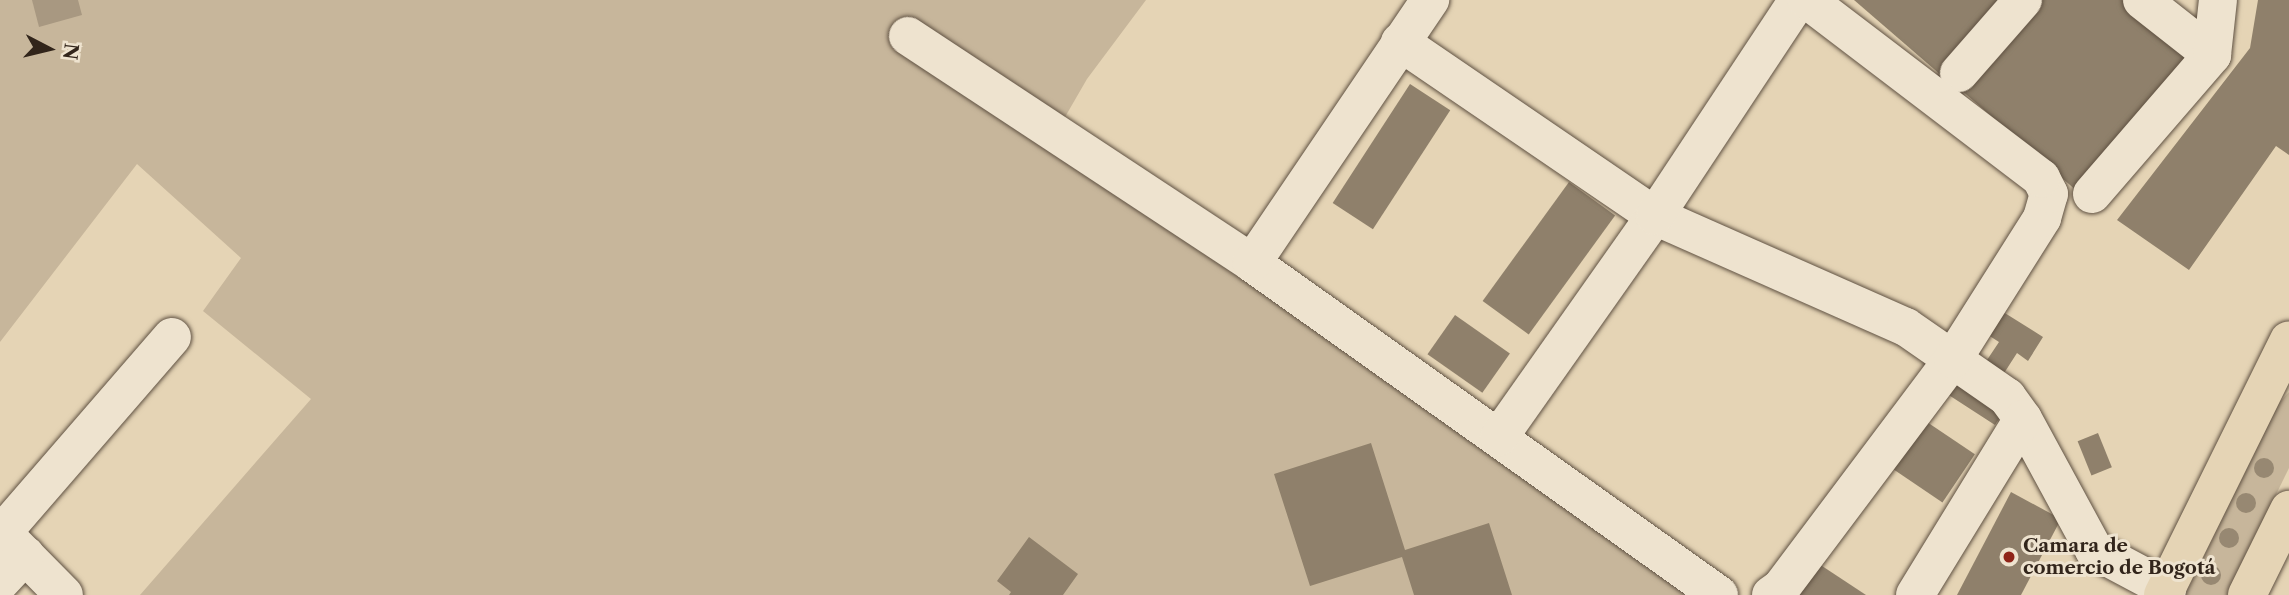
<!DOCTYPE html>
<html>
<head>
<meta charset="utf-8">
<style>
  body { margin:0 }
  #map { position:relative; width:2289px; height:595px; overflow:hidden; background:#e5d4b5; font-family:"Libre Caslon Text",serif }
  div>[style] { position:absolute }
  .green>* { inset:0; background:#c7b69b }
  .water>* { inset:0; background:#a89881 }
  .building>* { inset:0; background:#8f806b; transform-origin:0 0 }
  .roads { filter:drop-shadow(0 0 2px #5f5142) drop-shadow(0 0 2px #5f5142) }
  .minor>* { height:38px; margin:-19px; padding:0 19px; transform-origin:19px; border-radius:19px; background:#eee3cf }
  .major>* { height:38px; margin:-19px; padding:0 19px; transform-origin:19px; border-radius:19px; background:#e5d4b5 }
  .trees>* { width:20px; height:20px; margin:-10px; border-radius:50%; background:#978872 }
  .dots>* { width:19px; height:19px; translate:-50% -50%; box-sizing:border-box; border:4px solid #eee3cf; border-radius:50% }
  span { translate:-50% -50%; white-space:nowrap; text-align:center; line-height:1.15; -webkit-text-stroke:6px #eee3cf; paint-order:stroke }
  .poi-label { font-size:19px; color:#32251b; font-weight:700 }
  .left { translate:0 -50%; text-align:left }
  .north { position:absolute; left:14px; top:14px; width:70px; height:70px; -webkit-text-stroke:5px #eee3cf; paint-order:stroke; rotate:97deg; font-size:19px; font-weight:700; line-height:28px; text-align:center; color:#32251b }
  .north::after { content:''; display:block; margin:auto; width:24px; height:32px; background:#32251b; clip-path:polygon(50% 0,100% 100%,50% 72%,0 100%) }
</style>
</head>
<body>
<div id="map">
  <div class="green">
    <i style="clip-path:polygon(0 0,1146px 0,1087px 79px,1050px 143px,1699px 595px,140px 595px,311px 399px,203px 311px,241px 258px,137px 164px,0 342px)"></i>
    <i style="clip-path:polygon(2289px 392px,2289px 468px,2227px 595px,2185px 595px,2279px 403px)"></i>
  </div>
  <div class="water">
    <i style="clip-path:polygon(32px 0,78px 0,82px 15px,39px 27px)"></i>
  </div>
  <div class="building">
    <i style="clip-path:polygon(1854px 0,2008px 0,1942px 76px)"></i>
    <i style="clip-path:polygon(2037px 0,2122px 0,2192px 60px,2078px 192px,1960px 89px)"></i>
    <i style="clip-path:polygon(2258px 0,2289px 0,2289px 155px,2276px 146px,2189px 270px,2117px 220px,2250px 48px)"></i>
    <i style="left:1410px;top:84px;width:48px;height:142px;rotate:33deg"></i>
    <i style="left:1569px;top:182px;width:57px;height:147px;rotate:36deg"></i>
    <i style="clip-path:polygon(2000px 310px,2043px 337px,2028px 361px,2017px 353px,1990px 395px,2007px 406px,1995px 425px,1941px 390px,1953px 372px,1971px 384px,1999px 342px,1985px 333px)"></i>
    <i style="left:1455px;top:315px;width:67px;height:48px;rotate:35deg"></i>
    <i style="left:1921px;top:418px;width:65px;height:58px;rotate:34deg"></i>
    <i style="left:2098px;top:433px;width:37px;height:22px;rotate:68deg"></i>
    <i style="clip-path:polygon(1371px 443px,1405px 550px,1489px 523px,1512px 595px,1414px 595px,1402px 557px,1310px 586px,1274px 474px)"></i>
    <i style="clip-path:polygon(2011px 492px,2061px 519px,2021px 595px,1957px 595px)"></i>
    <i style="clip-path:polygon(1029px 537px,1078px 574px,1063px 595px,1009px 595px,1011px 592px,997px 581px)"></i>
    <i style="clip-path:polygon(1816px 562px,1866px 595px,1794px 595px)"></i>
  </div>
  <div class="roads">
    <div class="minor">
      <i style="left:2142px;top:0;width:89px;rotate:38.2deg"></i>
      <i style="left:908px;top:36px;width:412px;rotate:33.4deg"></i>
      <i style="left:1252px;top:263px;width:573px;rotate:35.41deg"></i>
      <i style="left:1400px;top:42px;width:309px;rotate:34.3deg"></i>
      <i style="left:1655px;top:216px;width:274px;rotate:23.9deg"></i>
      <i style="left:1906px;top:327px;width:123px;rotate:34.7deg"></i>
      <i style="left:2007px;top:397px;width:27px;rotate:54deg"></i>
      <i style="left:2023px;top:419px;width:149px;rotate:61.5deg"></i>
      <i style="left:2094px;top:550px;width:83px;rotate:28.1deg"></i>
      <i style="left:1959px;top:73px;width:97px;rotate:-48.8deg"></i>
      <i style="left:2092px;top:194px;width:184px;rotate:-49.2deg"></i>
      <i style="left:2212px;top:55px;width:55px;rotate:-83.8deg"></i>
      <i style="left:1252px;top:263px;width:318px;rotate:-55.9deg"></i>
      <i style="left:1499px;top:437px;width:271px;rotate:-54.8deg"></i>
      <i style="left:1655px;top:216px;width:259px;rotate:-56.5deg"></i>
      <i style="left:0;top:530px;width:91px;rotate:45.4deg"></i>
      <i style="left:3px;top:532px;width:258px;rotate:-49.1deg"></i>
      <i style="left:0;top:582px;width:37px;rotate:-47deg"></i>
      <i style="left:1771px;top:595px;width:12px;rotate:-35deg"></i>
      <i style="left:1781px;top:588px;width:286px;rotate:-53.1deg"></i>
      <i style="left:1953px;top:359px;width:167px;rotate:-57.7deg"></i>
      <i style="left:2042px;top:218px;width:25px;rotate:-74deg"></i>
      <i style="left:2049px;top:194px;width:18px;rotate:-117deg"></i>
      <i style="left:2041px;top:178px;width:294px;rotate:-142.7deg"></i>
      <i style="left:1915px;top:595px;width:206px;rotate:-58.5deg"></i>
    </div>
    <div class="major">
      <i style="left:2163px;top:595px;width:284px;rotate:-63.7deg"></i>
      <i style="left:2247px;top:595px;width:95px;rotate:-63.7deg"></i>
    </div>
  </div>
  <div class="trees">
    <i style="left:2264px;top:468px"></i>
    <i style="left:2246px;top:503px"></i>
    <i style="left:2229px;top:538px"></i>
    <i style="left:2211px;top:575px"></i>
  </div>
  <div class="dots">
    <i style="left:2009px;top:557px;background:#8f2418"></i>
  </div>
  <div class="poi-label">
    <span class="left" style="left:2023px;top:557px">Camara de<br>comercio de Bogotá</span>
  </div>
  <div class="north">N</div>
</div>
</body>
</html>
